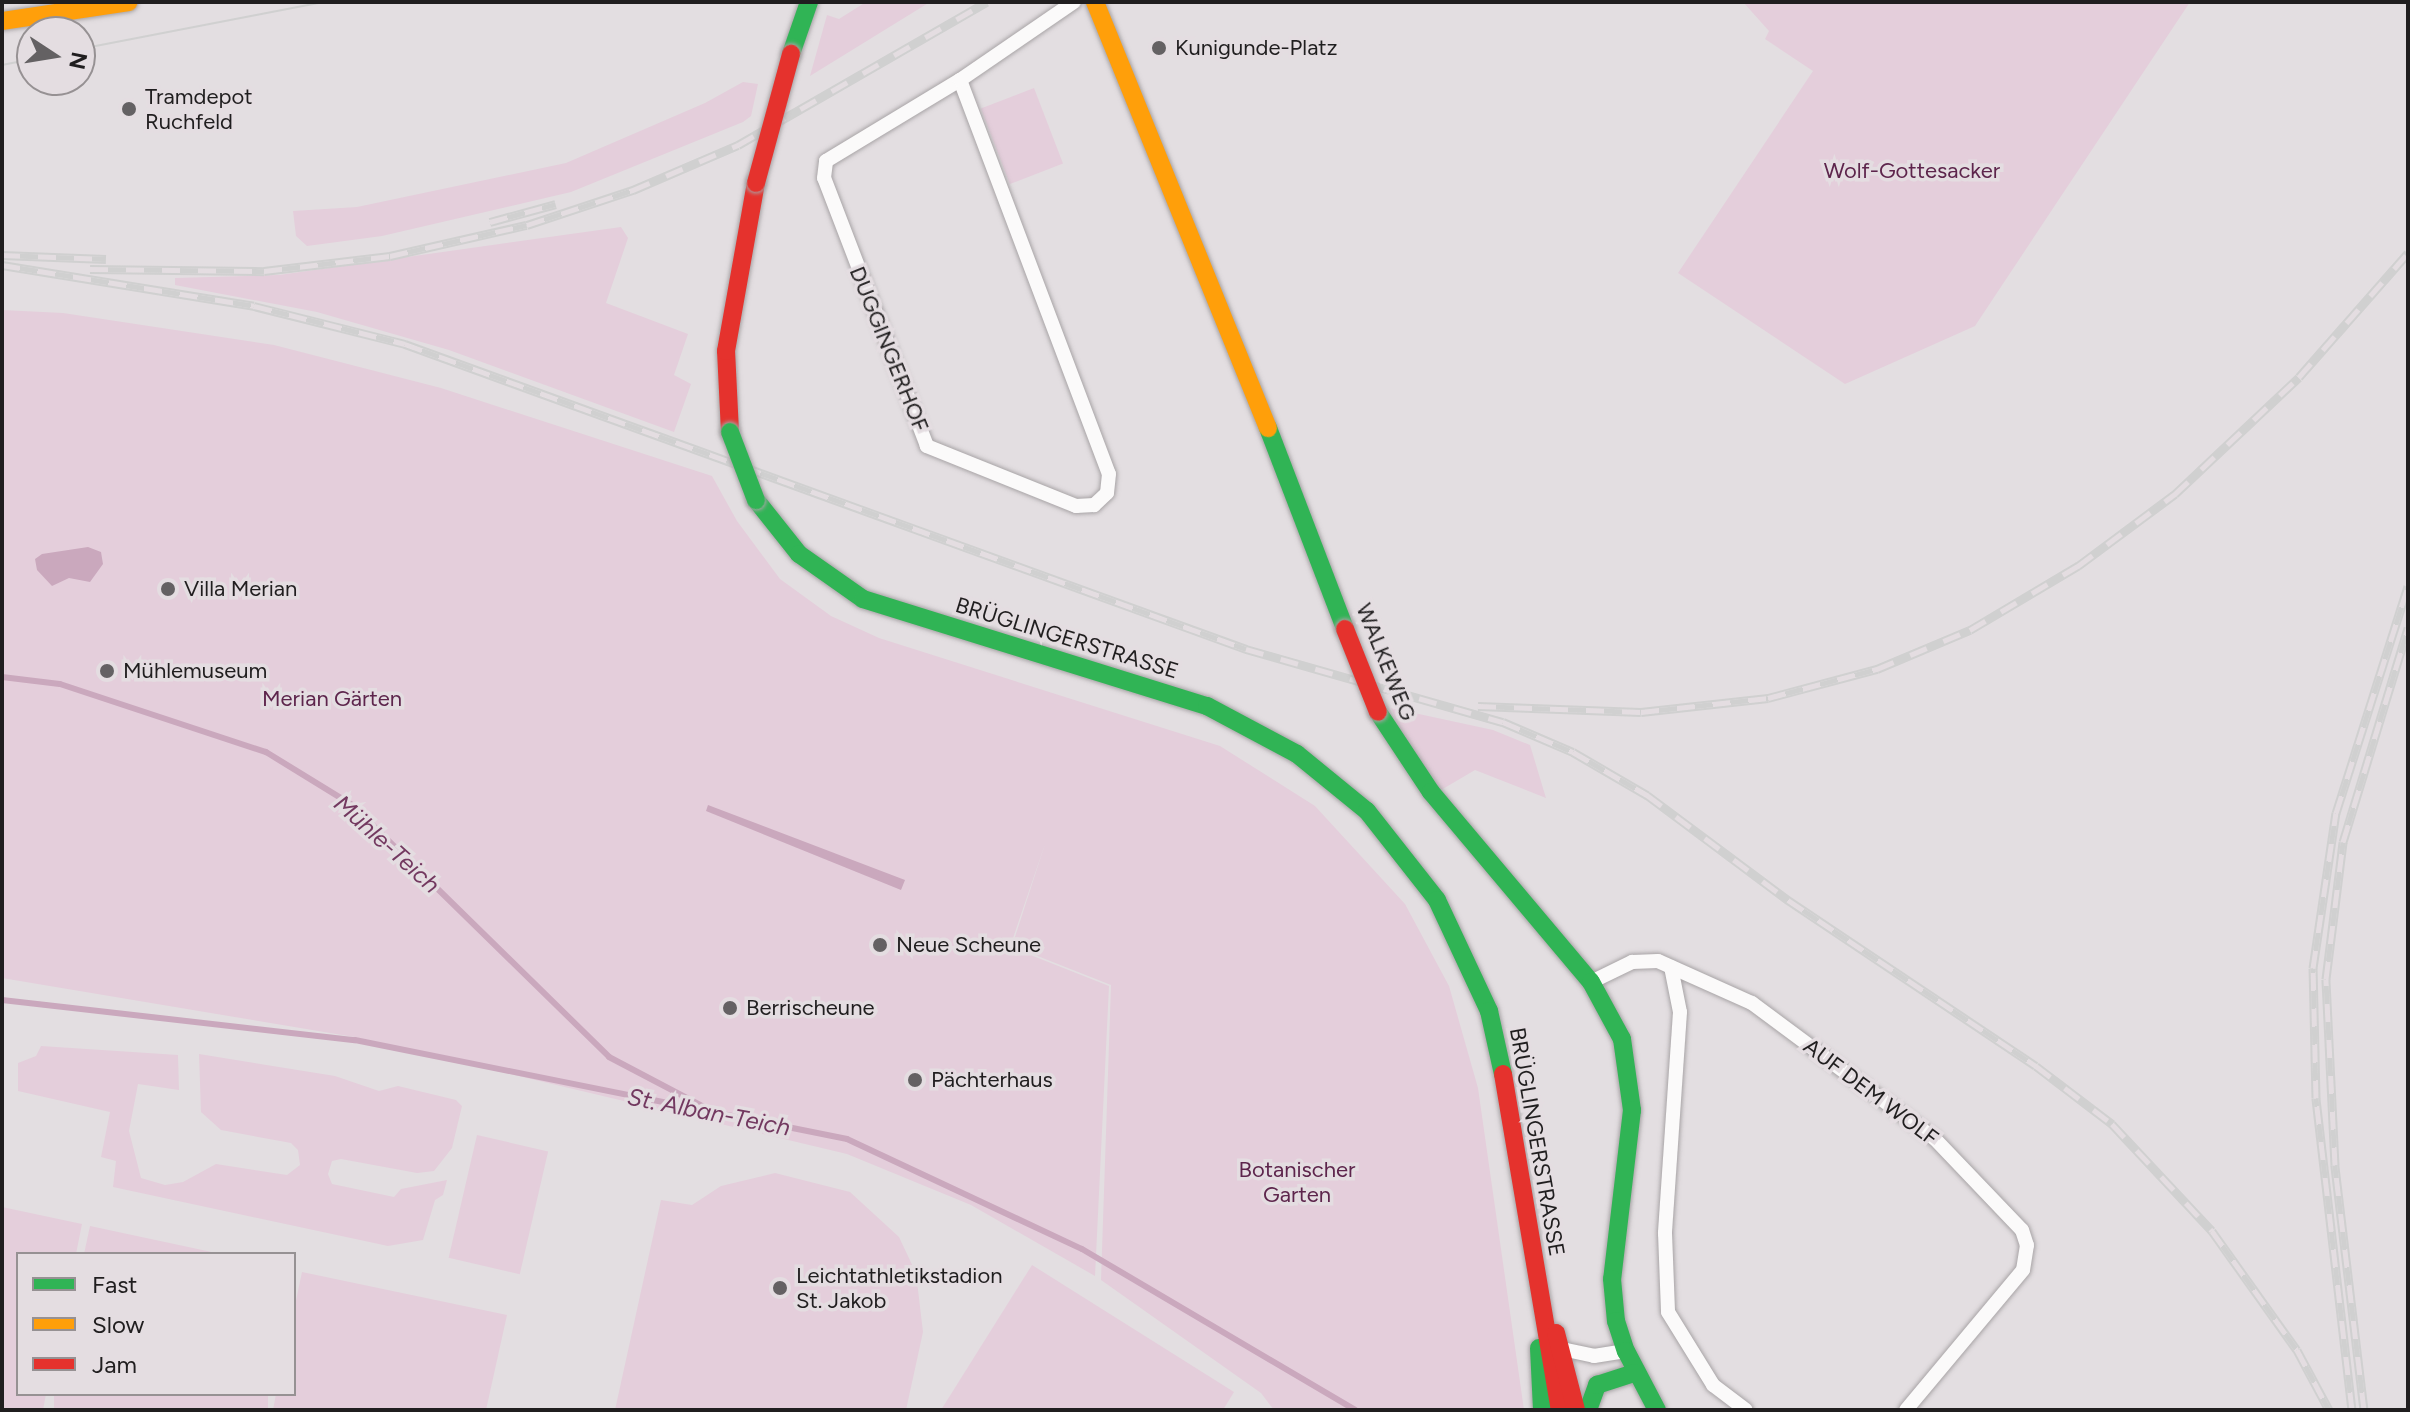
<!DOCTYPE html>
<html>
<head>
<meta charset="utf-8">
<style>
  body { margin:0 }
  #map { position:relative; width:2410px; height:1412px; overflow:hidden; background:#e3dee1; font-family:Figtree,sans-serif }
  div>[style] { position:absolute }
  .green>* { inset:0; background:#e4cedb; transform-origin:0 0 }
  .water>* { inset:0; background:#caa8bd }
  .stream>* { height:6px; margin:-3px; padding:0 3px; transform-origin:3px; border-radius:3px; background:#caa8bd }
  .roads { filter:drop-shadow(0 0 2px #a8a4a6) drop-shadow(0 0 2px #a8a4a6) }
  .street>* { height:14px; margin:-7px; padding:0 7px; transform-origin:7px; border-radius:7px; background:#fbfafa }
  .fast>* { height:18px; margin:-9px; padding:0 9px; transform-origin:9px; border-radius:9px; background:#30b455 }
  .slow>* { height:18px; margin:-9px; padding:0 9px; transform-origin:9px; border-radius:9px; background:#ff9f0a }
  .jam>* { height:18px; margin:-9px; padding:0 9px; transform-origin:9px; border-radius:9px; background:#e5322d }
  .tram>* { height:2px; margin:-1px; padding:0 1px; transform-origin:1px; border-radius:1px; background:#d0d0d0 }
  .rail>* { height:9px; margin-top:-4.5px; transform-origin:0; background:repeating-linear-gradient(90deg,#e4dde1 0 18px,#d0d0d0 0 36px); box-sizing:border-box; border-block:2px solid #d0d0d0 }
  .bridges { filter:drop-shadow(0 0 2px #a8a4a6) drop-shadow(0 0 2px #a8a4a6) }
  .fast-bridge>* { height:18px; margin:-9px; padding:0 9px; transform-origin:9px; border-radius:9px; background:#30b455 }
  .jam-bridge>* { height:18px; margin:-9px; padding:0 9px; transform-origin:9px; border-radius:9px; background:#e5322d }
  .dots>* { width:22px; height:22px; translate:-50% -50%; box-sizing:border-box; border:4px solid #e4dde1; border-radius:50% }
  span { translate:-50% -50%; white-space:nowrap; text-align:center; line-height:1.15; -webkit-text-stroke:7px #e4dde1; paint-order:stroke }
  .poi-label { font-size:22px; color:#201e1f }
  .left { translate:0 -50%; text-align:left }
  .park-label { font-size:22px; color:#5d254c }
  .street-label { font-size:22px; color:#201e1f }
  .water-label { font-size:24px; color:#733960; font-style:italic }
  .frame { position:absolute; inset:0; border:4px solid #201e1f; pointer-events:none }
  .legend { position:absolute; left:16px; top:1252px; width:280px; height:144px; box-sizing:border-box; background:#e4dde1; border:2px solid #969193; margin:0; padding:10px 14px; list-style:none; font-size:24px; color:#201e1f }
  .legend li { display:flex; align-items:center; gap:16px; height:40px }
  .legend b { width:40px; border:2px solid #969193 }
  .north { position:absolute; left:16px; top:16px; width:80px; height:80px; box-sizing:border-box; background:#e4dde1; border:2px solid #969193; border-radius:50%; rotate:102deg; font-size:22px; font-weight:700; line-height:32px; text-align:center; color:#201e1f }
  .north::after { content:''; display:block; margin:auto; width:28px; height:36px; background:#646163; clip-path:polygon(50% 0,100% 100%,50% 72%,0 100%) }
</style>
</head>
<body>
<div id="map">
  <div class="green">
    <i style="clip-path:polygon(866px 2px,930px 2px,810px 76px,827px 15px,839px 19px)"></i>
    <i style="clip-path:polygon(1743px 2px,2190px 2px,1975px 326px,1845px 384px,1678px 273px,1813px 71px,1765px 39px,1769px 31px)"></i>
    <i style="clip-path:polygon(743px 82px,758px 84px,751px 116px,743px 122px,571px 192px,382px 236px,307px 246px,296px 236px,293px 211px,357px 207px,566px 163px,705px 103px)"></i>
    <i style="left:1034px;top:88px;width:81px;height:57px;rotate:69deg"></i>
    <i style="clip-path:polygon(621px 227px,628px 238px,606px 303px,688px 334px,674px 375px,691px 384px,674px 432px,449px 350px,317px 312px,175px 285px,175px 278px,279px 275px)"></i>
    <i style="clip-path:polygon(2px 310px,63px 313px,274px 345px,441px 388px,712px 476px,737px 521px,780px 579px,831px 616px,879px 638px,1220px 746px,1315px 806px,1405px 904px,1449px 986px,1478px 1088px,1524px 1410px,1274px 1410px,1261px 1393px,1101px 1280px,1111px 985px,1012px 946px,1045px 844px,1010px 947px,1109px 986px,1095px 1276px,971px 1205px,847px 1154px,354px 1037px,2px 978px)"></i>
    <i style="clip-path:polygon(1391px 708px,1493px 730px,1530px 745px,1546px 798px,1475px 770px,1441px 790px,1402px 735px)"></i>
    <i style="clip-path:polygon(41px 1046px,178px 1055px,179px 1090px,138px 1084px,129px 1131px,141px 1178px,165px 1185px,183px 1182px,216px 1164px,287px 1175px,300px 1165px,298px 1150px,291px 1143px,221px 1130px,201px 1112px,199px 1054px,335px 1076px,379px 1091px,398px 1086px,456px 1100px,462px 1106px,452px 1148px,434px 1171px,417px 1173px,341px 1159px,332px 1161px,328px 1174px,332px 1184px,394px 1197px,401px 1189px,447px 1180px,443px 1195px,435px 1200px,423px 1240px,388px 1246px,113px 1187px,116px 1161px,101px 1157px,110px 1112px,18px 1091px,18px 1063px,36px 1056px)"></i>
    <i style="left:477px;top:1135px;width:73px;height:126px;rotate:13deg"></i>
    <i style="clip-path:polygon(775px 1173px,850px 1192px,899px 1237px,916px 1273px,923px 1332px,906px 1410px,615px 1410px,661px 1200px,692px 1205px,721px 1186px)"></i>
    <i style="clip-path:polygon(2px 1207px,82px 1224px,76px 1254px,18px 1254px,18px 1394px,46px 1394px,43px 1410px,2px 1410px)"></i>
    <i style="clip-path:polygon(90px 1226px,221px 1254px,84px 1254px)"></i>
    <i style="clip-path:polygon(1032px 1265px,1234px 1392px,1223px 1410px,941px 1410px)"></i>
    <i style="clip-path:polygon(302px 1272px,507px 1315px,486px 1410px,273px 1410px,276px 1394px,294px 1394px,294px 1310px)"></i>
    <i style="left:54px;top:1394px;width:214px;height:16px"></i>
  </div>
  <div class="water">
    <i style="clip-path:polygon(88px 547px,101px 552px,103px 564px,90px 582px,69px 578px,52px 586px,37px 570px,35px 559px,42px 554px)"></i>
    <i style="clip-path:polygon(708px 805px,905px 880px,901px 890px,706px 811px)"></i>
  </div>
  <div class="stream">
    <i style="left:2px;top:677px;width:58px;rotate:6.9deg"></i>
    <i style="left:60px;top:684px;width:217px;rotate:18.3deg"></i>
    <i style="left:266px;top:752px;width:101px;rotate:31.6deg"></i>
    <i style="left:352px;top:805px;width:360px;rotate:44.4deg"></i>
    <i style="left:609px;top:1057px;width:112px;rotate:27.7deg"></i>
    <i style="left:2px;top:1000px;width:355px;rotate:6.5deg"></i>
    <i style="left:355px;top:1040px;width:502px;rotate:11.38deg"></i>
    <i style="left:847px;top:1139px;width:259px;rotate:25.1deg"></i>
    <i style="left:1082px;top:1249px;width:317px;rotate:30.5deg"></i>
  </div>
  <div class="roads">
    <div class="street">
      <i style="left:960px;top:80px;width:421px;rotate:69.3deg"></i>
      <i style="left:1109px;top:474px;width:19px;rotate:96deg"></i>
      <i style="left:1107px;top:493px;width:18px;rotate:137deg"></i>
      <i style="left:1094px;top:505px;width:18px;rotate:177deg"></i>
      <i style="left:1076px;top:506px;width:161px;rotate:-158.1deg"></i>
      <i style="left:927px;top:446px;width:287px;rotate:-111deg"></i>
      <i style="left:824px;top:178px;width:17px;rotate:-83deg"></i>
      <i style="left:826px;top:161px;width:157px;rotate:-31.2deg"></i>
      <i style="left:960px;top:80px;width:138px;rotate:-34.4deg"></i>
      <i style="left:1671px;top:967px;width:46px;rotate:78.7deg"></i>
      <i style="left:1680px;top:1012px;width:222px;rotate:93.9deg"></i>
      <i style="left:1665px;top:1233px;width:79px;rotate:87.8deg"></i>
      <i style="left:1668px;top:1312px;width:86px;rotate:58.3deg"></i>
      <i style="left:1713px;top:1385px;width:41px;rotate:37.1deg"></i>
      <i style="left:1591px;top:982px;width:46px;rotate:-26deg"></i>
      <i style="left:1632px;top:962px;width:26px;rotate:-2deg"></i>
      <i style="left:1658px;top:961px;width:103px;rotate:24.1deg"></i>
      <i style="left:1752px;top:1003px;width:227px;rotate:36.6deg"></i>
      <i style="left:1934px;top:1138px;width:127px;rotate:46.3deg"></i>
      <i style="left:2022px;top:1230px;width:16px;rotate:72deg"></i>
      <i style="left:2027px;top:1245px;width:25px;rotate:99deg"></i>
      <i style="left:2023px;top:1270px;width:182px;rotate:129.9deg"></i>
      <i style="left:1562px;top:1349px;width:33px;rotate:12deg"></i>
      <i style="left:1594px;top:1356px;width:32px;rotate:-9deg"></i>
    </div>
    <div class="fast">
      <i style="left:791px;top:54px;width:55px;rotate:-70.9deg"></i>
      <i style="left:1268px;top:428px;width:215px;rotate:69deg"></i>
      <i style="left:756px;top:500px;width:69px;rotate:51.5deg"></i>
      <i style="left:799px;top:554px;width:78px;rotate:35.1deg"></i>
      <i style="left:863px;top:599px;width:360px;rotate:17.3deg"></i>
      <i style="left:1207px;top:706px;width:102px;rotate:28.1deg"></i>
      <i style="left:1297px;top:754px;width:90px;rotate:39.2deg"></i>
      <i style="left:1367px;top:811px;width:113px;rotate:51.8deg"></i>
      <i style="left:1437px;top:900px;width:123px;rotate:64.9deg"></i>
      <i style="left:1489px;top:1011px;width:65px;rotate:77.5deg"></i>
      <i style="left:1378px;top:712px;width:96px;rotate:56.5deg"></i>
      <i style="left:1431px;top:792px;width:248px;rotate:49.9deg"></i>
      <i style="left:1591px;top:982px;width:65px;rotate:61.5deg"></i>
      <i style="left:1622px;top:1039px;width:72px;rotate:82deg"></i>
      <i style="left:1632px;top:1110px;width:170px;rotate:96.7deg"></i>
      <i style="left:1612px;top:1279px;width:42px;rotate:84.6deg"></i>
      <i style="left:1616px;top:1321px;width:32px;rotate:72deg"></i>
      <i style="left:1626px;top:1351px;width:67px;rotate:62.3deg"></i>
      <i style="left:1539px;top:1348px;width:62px;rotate:87.2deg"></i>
      <i style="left:1588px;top:1410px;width:27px;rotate:-70deg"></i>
      <i style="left:1597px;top:1385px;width:39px;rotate:-18deg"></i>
    </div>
    <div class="slow">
      <i style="left:1095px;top:2px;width:460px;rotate:67.9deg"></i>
      <i style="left:2px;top:21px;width:128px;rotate:-8.5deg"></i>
    </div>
    <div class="jam">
      <i style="left:730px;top:432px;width:81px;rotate:-92.8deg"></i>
      <i style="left:726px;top:351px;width:171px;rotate:-79.9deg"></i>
      <i style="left:1503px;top:1074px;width:341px;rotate:80.4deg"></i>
      <i style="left:1556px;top:1333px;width:80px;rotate:75.4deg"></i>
    </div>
  </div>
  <div class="tram">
    <i style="left:80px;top:49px;width:248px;rotate:-10.9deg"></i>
    <i style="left:2px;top:65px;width:31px;rotate:-11deg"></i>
  </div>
  <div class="rail">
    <i style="left:490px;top:222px;width:68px;rotate:-15.3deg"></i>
    <i style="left:2px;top:255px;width:104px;rotate:2.2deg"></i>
    <i style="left:2px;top:265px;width:255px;rotate:9.2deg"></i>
    <i style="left:254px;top:306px;width:156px;rotate:14.1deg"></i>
    <i style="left:405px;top:344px;width:895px;rotate:19.93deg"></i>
    <i style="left:1246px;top:649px;width:267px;rotate:15.9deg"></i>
    <i style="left:1503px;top:722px;width:76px;rotate:23.2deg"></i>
    <i style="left:1573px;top:752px;width:86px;rotate:30.2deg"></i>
    <i style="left:1647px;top:795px;width:176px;rotate:36.7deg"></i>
    <i style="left:1788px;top:900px;width:298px;rotate:33.8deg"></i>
    <i style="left:2036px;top:1066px;width:96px;rotate:37.3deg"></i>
    <i style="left:2112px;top:1124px;width:146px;rotate:46.9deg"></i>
    <i style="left:2212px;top:1231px;width:146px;rotate:54.5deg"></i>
    <i style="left:2297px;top:1350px;width:68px;rotate:61.9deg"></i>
    <i style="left:90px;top:269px;width:174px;rotate:0.7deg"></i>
    <i style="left:264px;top:271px;width:127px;rotate:-6.8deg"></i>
    <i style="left:390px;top:256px;width:140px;rotate:-12.8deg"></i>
    <i style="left:527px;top:225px;width:112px;rotate:-18.3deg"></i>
    <i style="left:633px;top:190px;width:114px;rotate:-23.2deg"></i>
    <i style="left:738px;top:145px;width:287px;rotate:-29.9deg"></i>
    <i style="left:1478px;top:706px;width:163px;rotate:2.1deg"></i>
    <i style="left:1641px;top:712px;width:128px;rotate:-6.3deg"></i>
    <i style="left:1768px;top:698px;width:113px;rotate:-14.9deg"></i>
    <i style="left:1877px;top:669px;width:101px;rotate:-22.8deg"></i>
    <i style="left:1970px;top:630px;width:126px;rotate:-30.7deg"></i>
    <i style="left:2078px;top:566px;width:121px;rotate:-36.6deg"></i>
    <i style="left:2175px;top:494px;width:170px;rotate:-43.3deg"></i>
    <i style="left:2299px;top:377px;width:165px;rotate:-48.7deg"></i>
    <i style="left:2352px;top:1410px;width:314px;rotate:-96.6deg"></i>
    <i style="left:2316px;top:1098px;width:130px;rotate:-91.3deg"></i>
    <i style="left:2313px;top:968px;width:157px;rotate:-81.6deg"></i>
    <i style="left:2336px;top:813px;width:238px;rotate:-72.4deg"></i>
    <i style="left:2364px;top:1410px;width:247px;rotate:-96.8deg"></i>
    <i style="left:2335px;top:1165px;width:186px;rotate:-92.8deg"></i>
    <i style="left:2326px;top:979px;width:138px;rotate:-82.9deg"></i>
    <i style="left:2343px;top:842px;width:224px;rotate:-73.1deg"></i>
  </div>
  <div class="bridges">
    <div class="fast-bridge">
      <i style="left:730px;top:432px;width:73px;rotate:69.1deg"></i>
    </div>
    <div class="jam-bridge">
      <i style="left:756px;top:183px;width:134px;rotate:-74.8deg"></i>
      <i style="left:1345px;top:629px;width:89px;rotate:68.3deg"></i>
    </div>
  </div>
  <div class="dots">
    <i style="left:1159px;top:48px;background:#646163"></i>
    <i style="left:129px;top:109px;background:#646163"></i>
    <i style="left:168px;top:589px;background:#646163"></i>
    <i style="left:107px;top:671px;background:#646163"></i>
    <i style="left:880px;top:945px;background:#646163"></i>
    <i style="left:730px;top:1008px;background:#646163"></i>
    <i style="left:915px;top:1080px;background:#646163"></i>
    <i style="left:780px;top:1288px;background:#646163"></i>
  </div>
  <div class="poi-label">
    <span class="left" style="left:1175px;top:48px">Kunigunde-Platz</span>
    <span class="left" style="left:145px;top:109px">Tramdepot<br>Ruchfeld</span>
    <span class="left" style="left:184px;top:589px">Villa Merian</span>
    <span class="left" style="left:123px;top:671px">Mühlemuseum</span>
    <span class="left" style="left:896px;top:945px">Neue Scheune</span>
    <span class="left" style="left:746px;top:1008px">Berrischeune</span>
    <span class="left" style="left:931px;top:1080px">Pächterhaus</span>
    <span class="left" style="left:796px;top:1288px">Leichtathletikstadion<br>St. Jakob</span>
  </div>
  <div class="park-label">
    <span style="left:1912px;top:171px">Wolf-Gottesacker</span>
    <span style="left:332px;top:699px">Merian Gärten</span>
    <span style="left:1297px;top:1182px">Botanischer<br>Garten</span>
  </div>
  <div class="street-label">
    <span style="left:889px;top:349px;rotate:68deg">DUGGINGERHOF</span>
    <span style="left:1067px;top:638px;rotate:17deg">BRÜGLINGERSTRASSE</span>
    <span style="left:1386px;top:662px;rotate:68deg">WALKEWEG</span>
    <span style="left:1871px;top:1092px;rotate:37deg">AUF DEM WOLF</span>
    <span style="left:1537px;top:1142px;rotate:80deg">BRÜGLINGERSTRASSE</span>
  </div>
  <div class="water-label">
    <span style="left:387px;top:844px;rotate:42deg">Mühle-Teich</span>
    <span style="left:709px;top:1112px;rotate:11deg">St. Alban-Teich</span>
  </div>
  <div class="frame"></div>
  <ul class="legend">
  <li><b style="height:10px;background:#30b455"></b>Fast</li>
  <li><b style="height:10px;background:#ff9f0a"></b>Slow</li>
  <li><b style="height:10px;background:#e5322d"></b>Jam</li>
  </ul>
  <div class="north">N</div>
</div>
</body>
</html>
